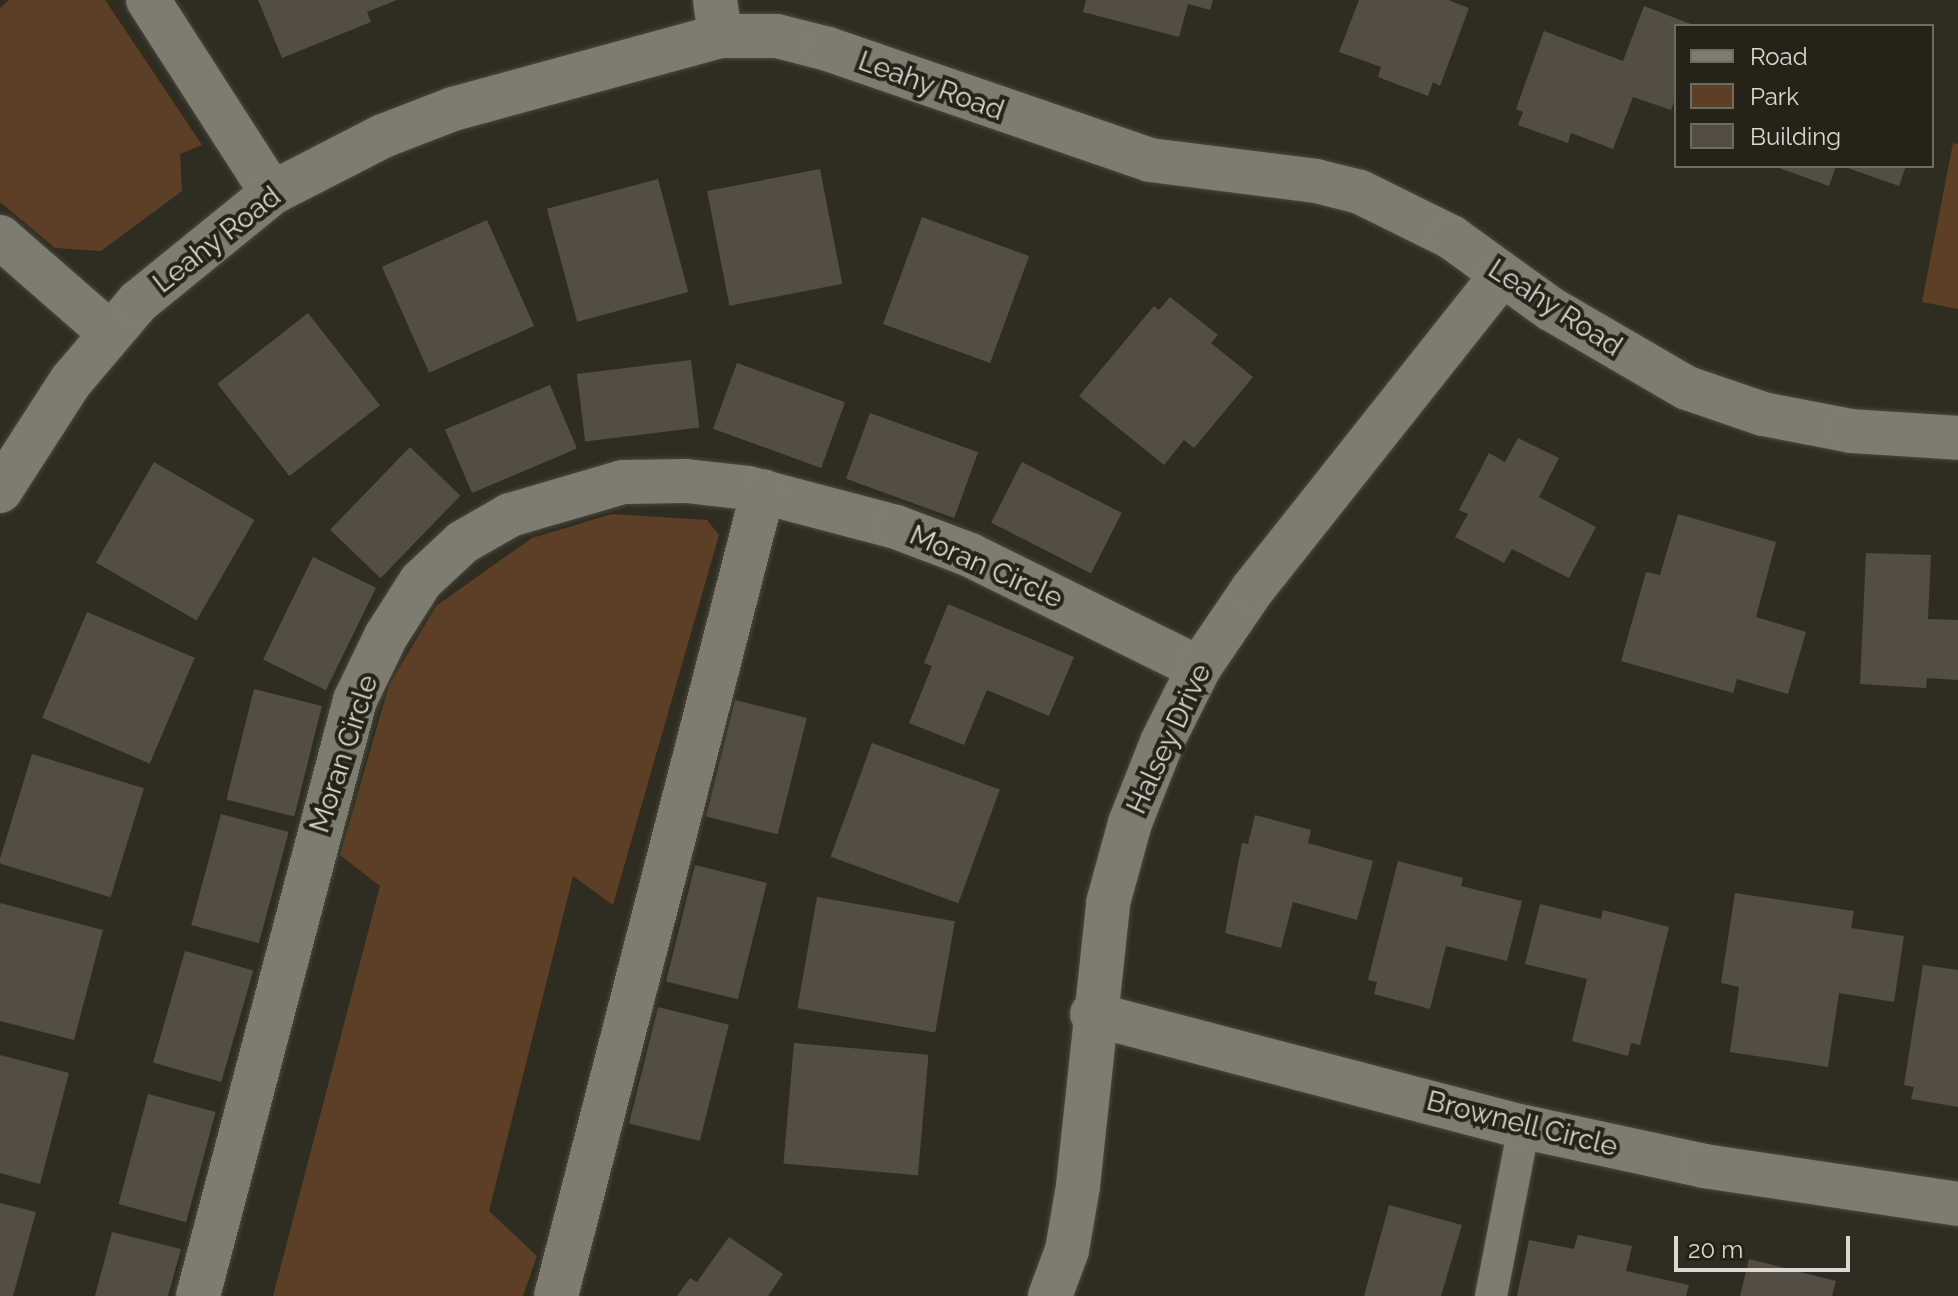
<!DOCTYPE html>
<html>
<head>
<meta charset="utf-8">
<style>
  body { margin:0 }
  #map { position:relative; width:1958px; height:1296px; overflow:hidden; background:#2f2d22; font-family:Raleway,sans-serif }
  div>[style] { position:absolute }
  .green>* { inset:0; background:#5c3f26 }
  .building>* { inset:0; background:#544d42; transform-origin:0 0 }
  .roads { filter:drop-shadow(0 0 2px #49483e) drop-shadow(0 0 2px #49483e) }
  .lane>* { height:32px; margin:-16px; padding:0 16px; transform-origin:16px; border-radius:16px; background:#7e7c6f }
  .street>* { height:44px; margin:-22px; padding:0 22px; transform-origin:22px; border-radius:22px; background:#7e7c6f }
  span { translate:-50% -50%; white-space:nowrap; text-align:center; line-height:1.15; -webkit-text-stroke:8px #252318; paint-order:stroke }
  .street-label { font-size:28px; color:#d9d9d1 }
  .legend { position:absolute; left:1674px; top:24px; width:260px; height:144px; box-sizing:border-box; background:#252318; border:2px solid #6d6c62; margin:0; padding:10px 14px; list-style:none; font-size:24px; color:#d9d9d1 }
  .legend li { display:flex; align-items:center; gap:16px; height:40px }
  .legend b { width:40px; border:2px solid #6d6c62 }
  .scale { position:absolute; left:1674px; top:1236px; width:176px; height:36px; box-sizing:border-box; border:4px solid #d9d9d1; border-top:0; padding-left:10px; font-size:24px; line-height:28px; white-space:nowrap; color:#d9d9d1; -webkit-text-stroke:6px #252318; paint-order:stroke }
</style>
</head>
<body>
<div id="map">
  <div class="green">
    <i style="clip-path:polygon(9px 0,105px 0,202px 145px,180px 154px,182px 191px,101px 251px,55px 248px,0 202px,0 8px)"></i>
    <i style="clip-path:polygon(1953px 143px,1958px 144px,1958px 309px,1922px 302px)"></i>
    <i style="clip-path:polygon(612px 514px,707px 520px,719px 535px,613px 905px,573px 876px,489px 1211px,537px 1256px,523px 1296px,273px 1296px,380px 886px,340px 855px,389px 685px,436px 606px,532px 538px)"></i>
  </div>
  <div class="building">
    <i style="clip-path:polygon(258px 0,397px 0,367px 12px,371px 22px,282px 58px)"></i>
    <i style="clip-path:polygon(1086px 0,1213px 0,1210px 10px,1188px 4px,1179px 37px,1083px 12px)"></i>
    <i style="clip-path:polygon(1359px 0,1448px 0,1469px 8px,1440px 86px,1433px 82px,1428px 96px,1378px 77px,1381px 67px,1339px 52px)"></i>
    <i style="clip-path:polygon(1644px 6px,1696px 26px,1676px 26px,1676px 97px,1671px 110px,1633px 97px,1613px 149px,1571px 133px,1568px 143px,1518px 125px,1523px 112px,1516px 109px,1544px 31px,1623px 61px)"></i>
    <i style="clip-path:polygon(1774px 166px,1836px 166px,1829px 186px)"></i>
    <i style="clip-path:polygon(1842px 166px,1906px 166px,1899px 186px)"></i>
    <i style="left:820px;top:169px;width:117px;height:115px;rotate:79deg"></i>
    <i style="left:658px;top:179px;width:117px;height:115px;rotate:75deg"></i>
    <i style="left:922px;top:217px;width:114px;height:114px;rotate:20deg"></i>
    <i style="left:487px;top:220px;width:116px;height:115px;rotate:66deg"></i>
    <i style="clip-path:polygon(1170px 297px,1218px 335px,1211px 343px,1253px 377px,1194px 448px,1184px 440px,1164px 465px,1079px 396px,1154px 306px,1159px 310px)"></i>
    <i style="left:308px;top:313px;width:117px;height:115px;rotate:52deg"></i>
    <i style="left:691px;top:360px;width:68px;height:115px;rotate:83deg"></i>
    <i style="left:737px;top:363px;width:115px;height:70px;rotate:20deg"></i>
    <i style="left:550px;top:385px;width:69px;height:114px;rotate:67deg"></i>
    <i style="left:870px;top:413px;width:115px;height:70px;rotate:20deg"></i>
    <i style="clip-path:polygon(1518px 438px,1559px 458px,1539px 497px,1596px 527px,1569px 578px,1512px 549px,1504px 563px,1455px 537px,1468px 514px,1459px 510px,1489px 453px,1505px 462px)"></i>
    <i style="left:410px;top:447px;width:70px;height:115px;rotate:44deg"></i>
    <i style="left:154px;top:462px;width:116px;height:116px;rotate:30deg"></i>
    <i style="left:1022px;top:462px;width:112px;height:68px;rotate:27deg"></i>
    <i style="clip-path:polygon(1678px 514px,1776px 542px,1756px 617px,1806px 632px,1788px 694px,1737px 679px,1733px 693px,1621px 661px,1646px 572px,1660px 575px)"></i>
    <i style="clip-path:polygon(1866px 553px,1931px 555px,1928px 619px,1958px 620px,1958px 680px,1927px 678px,1926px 688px,1860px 684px)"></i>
    <i style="left:313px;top:557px;width:70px;height:114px;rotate:26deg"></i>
    <i style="clip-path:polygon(948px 604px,1074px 657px,1049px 716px,987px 690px,964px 745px,909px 723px,932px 666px,924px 663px)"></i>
    <i style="left:87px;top:612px;width:117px;height:115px;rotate:23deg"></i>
    <i style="left:254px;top:689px;width:70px;height:114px;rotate:14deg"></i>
    <i style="left:735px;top:700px;width:74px;height:120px;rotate:14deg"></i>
    <i style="left:872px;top:743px;width:136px;height:121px;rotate:20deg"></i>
    <i style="left:32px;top:754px;width:117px;height:114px;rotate:17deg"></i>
    <i style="left:221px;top:814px;width:70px;height:115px;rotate:15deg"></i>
    <i style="clip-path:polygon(1255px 815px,1311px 830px,1308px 843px,1373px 861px,1357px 920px,1293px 902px,1281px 948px,1225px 933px,1242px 843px,1248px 844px)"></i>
    <i style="clip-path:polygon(1398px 861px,1463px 878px,1461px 886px,1522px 901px,1507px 961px,1446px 946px,1430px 1009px,1374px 994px,1377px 982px,1368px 980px)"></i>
    <i style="left:695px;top:865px;width:74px;height:120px;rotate:14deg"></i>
    <i style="clip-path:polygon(1735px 893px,1854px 911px,1851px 928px,1904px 936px,1894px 1002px,1839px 993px,1828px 1067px,1730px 1052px,1739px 987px,1721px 983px)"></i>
    <i style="left:817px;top:897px;width:140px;height:113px;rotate:10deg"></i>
    <i style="clip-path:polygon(0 903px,103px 930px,74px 1040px,0 1021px)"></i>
    <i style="clip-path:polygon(1540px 904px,1601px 919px,1603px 910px,1669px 927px,1640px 1045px,1631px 1043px,1628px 1056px,1572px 1041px,1587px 979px,1525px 964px)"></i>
    <i style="left:185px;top:951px;width:71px;height:116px;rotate:16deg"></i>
    <i style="clip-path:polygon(1923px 965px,1958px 970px,1958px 1107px,1911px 1099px,1914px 1087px,1904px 1085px)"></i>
    <i style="left:658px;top:1007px;width:73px;height:120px;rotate:14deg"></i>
    <i style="left:794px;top:1043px;width:135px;height:121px;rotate:5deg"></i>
    <i style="clip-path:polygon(0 1055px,69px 1073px,40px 1184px,0 1173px)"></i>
    <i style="left:148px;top:1094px;width:70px;height:114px;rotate:15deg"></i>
    <i style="clip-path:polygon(0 1203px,36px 1212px,13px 1296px,0 1296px)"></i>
    <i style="clip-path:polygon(1389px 1205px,1462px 1225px,1441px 1296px,1364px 1296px)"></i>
    <i style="clip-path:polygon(112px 1232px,181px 1249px,168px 1296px,95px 1296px)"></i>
    <i style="clip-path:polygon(1578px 1235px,1632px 1246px,1626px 1271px,1689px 1285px,1686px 1296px,1517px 1296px,1529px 1240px,1574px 1249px)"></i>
    <i style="clip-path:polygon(729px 1237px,783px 1274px,768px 1296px,677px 1296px,690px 1278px,697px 1282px)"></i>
    <i style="clip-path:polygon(1749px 1259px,1836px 1281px,1832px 1296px,1740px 1296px)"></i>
  </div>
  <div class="roads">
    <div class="lane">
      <i style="left:1491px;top:1296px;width:172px;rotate:-79deg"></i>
    </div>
    <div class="street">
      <i style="left:148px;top:0;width:229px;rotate:57.3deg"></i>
      <i style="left:715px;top:0;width:36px;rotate:82deg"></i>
      <i style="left:0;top:237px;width:146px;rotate:41.1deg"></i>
      <i style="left:0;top:491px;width:131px;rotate:-57.2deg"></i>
      <i style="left:71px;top:381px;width:104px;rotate:-49.7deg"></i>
      <i style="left:138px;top:302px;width:173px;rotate:-39.1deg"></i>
      <i style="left:272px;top:193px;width:125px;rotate:-27.2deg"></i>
      <i style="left:383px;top:136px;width:75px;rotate:-21.1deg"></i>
      <i style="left:453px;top:109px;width:277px;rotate:-15.3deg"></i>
      <i style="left:720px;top:36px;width:57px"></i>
      <i style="left:777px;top:36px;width:53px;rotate:14.3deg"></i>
      <i style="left:828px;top:49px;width:341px;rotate:19deg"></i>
      <i style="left:1150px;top:160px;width:167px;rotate:7.2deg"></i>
      <i style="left:1316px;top:181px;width:45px;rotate:14deg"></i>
      <i style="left:1360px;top:192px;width:102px;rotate:26.3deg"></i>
      <i style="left:1451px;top:237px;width:123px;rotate:35.8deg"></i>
      <i style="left:1551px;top:309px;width:157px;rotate:30.2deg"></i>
      <i style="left:1687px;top:388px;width:80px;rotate:18.9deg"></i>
      <i style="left:1763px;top:414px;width:90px;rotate:10.9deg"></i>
      <i style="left:1851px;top:431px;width:107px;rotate:3.7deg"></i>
      <i style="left:1092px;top:1014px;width:447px;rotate:14.7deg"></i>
      <i style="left:1524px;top:1127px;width:184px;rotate:12.2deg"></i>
      <i style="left:1704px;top:1166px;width:257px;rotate:8.5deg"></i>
      <i style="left:198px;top:1296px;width:616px;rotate:-75.24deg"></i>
      <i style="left:355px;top:700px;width:71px;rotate:-64.2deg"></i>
      <i style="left:386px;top:636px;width:65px;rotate:-57.5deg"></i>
      <i style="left:421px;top:581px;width:57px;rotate:-42.9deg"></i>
      <i style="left:463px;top:542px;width:54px;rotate:-29.9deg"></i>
      <i style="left:510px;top:515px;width:118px;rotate:-16.3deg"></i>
      <i style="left:623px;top:482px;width:63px;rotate:-0.9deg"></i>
      <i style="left:686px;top:481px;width:62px;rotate:6.4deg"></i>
      <i style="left:748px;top:488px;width:153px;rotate:14.8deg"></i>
      <i style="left:896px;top:527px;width:79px;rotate:20.7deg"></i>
      <i style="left:970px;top:555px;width:255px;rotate:26.3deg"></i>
      <i style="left:556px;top:1296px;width:831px;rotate:-75.58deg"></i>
      <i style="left:1050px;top:1296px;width:49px;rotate:-69.7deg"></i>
      <i style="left:1067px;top:1250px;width:65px;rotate:-80.2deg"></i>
      <i style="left:1078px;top:1186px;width:285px;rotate:-83.9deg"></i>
      <i style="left:1108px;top:903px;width:83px;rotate:-74.6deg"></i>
      <i style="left:1130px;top:823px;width:87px;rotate:-68.4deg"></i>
      <i style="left:1162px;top:742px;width:83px;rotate:-63.4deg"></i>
      <i style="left:1199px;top:668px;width:94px;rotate:-55.8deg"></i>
      <i style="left:1252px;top:590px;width:402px;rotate:-51.6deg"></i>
    </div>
  </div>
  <div class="street-label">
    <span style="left:931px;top:86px;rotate:20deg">Leahy Road</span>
    <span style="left:217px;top:240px;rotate:-38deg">Leahy Road</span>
    <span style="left:1555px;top:308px;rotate:33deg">Leahy Road</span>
    <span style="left:986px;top:567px;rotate:24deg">Moran Circle</span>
    <span style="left:1169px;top:739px;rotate:-65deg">Halsey Drive</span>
    <span style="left:344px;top:754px;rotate:-72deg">Moran Circle</span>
    <span style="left:1522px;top:1124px;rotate:14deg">Brownell Circle</span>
  </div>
  <ul class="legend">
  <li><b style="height:10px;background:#7e7c6f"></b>Road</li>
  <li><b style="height:22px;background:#5c3f26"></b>Park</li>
  <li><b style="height:22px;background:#544d42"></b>Building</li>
  </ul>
  <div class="scale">20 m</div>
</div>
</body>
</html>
